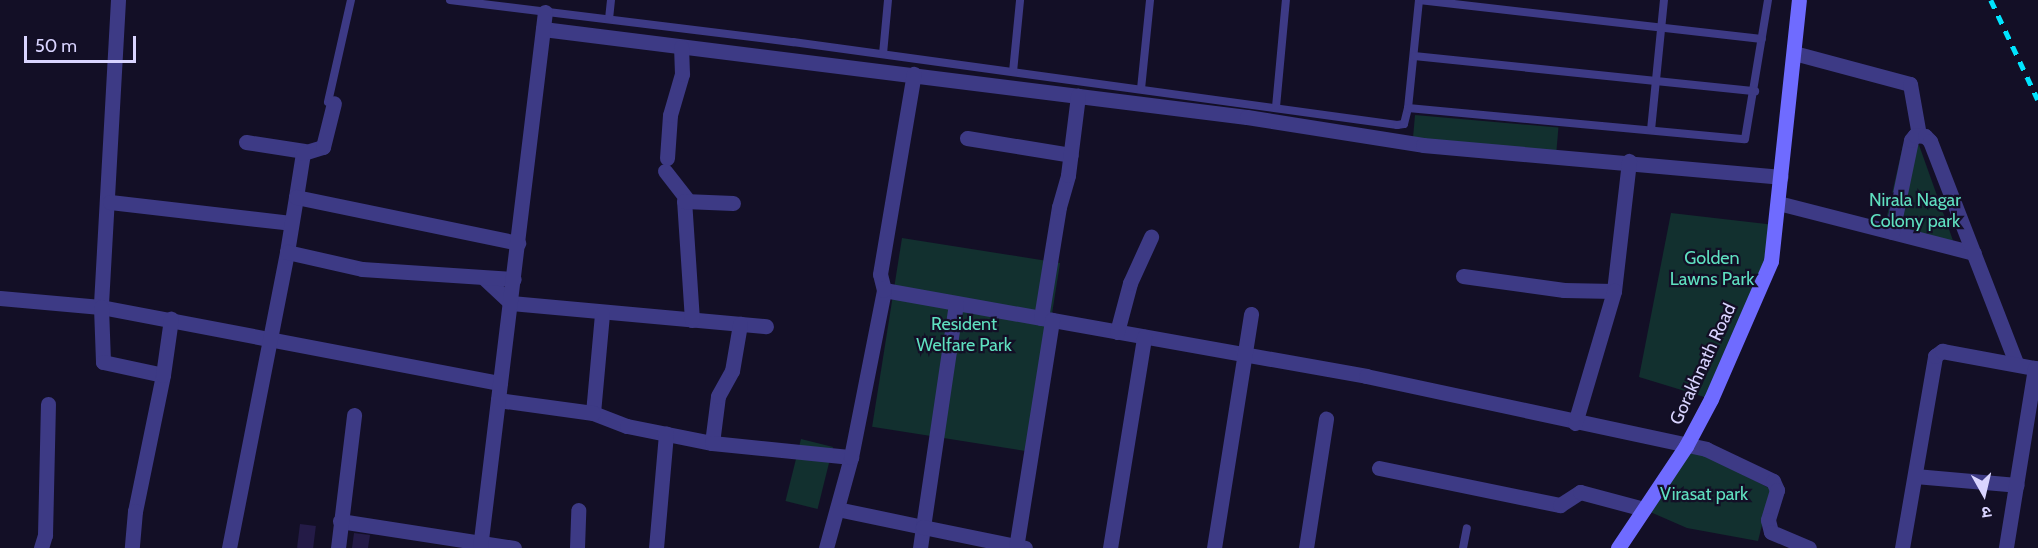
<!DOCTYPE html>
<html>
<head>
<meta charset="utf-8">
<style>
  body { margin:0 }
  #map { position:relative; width:2038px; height:548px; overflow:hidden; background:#130f26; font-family:Cabin,"Noto Sans Devanagari",sans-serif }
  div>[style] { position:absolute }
  .green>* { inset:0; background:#12302f; transform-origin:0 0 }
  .building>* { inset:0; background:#241b47; transform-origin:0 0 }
  .lane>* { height:8px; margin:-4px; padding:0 4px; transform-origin:4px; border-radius:4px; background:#3d3a85 }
  .street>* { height:15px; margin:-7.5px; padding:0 7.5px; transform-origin:7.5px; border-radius:7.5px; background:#3d3a85 }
  .secondary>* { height:15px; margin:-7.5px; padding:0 7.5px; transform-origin:7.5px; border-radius:7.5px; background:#6f6bff }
  .rail>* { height:4.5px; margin-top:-2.25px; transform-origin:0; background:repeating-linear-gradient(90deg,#00e5ff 0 9px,transparent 0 17px) }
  span { translate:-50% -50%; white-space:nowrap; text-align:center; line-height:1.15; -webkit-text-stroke:4.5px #130f26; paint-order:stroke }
  .park-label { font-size:18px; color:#5fe0c0 }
  .street-label { font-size:18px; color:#d9d4ff }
  .north { position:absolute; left:1954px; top:464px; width:60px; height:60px; -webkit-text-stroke:4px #130f26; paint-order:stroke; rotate:172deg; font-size:16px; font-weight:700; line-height:24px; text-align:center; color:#d9d4ff }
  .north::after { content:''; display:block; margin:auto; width:21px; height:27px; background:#d9d4ff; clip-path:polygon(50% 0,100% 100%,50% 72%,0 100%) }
  .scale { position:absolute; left:24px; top:36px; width:112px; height:27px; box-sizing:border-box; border:3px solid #d9d4ff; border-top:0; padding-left:8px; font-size:18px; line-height:21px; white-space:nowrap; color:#d9d4ff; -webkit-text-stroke:4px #130f26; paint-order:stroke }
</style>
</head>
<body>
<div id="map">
  <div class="green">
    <i style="left:1415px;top:115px;width:144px;height:27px;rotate:5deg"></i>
    <i style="clip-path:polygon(1903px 145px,1919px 145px,1956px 249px,1884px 229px)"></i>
    <i style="clip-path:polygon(1671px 213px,1775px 225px,1771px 261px,1711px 399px,1639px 377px)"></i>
    <i style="left:902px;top:238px;width:160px;height:191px;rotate:9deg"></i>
    <i style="left:801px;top:439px;width:33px;height:64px;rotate:14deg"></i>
    <i style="clip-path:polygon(1687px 452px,1705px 455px,1771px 489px,1758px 541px,1687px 528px,1648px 511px)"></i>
  </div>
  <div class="building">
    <i style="left:300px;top:524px;width:16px;height:24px;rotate:7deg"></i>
    <i style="clip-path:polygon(354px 533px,370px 535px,368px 548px,352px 548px)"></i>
  </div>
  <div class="lane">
    <i style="left:450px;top:0;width:346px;rotate:7deg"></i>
    <i style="left:793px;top:42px;width:610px;rotate:7.82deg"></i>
    <i style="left:1397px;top:125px;width:7px;rotate:-8deg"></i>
    <i style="left:1404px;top:124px;width:16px;rotate:-76deg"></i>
    <i style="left:1419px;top:0;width:109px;rotate:95.8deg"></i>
    <i style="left:1408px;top:108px;width:338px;rotate:5.3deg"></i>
    <i style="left:1745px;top:139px;width:141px;rotate:-80.6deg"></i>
    <i style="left:1419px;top:0;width:345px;rotate:6.5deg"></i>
    <i style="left:609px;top:19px;width:19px;rotate:-84deg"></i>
    <i style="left:883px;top:54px;width:54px;rotate:-84.7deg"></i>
    <i style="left:1414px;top:56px;width:343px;rotate:5.9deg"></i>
    <i style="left:1013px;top:72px;width:72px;rotate:-84.4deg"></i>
    <i style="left:1141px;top:89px;width:89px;rotate:-84.2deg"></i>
    <i style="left:328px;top:102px;width:105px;rotate:-77.3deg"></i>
    <i style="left:1276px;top:107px;width:107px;rotate:-84.7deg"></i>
    <i style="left:1651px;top:130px;width:131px;rotate:-84.3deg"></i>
    <i style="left:1463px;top:548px;width:20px;rotate:-79deg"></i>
  </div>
  <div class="street">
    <i style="left:118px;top:0;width:307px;rotate:93.2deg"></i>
    <i style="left:101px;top:307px;width:406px;rotate:10.8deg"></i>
    <i style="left:543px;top:29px;width:709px;rotate:7.13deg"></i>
    <i style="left:1247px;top:117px;width:178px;rotate:9deg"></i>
    <i style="left:1423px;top:145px;width:359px;rotate:5.1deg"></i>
    <i style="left:1794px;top:53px;width:120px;rotate:15deg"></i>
    <i style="left:1910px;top:84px;width:52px;rotate:80deg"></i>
    <i style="left:967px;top:138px;width:105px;rotate:9.3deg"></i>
    <i style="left:246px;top:142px;width:59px;rotate:8.8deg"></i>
    <i style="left:667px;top:158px;width:43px;rotate:-86deg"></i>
    <i style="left:670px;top:115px;width:43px;rotate:-73.7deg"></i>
    <i style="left:682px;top:74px;width:27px;rotate:-92deg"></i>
    <i style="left:665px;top:171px;width:34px;rotate:52deg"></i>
    <i style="left:296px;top:197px;width:45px;rotate:-81deg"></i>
    <i style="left:303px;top:153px;width:21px;rotate:-17deg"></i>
    <i style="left:323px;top:147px;width:45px;rotate:-76deg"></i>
    <i style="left:110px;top:202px;width:182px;rotate:6.6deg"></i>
    <i style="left:1778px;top:203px;width:202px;rotate:14.3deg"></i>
    <i style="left:1892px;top:232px;width:94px;rotate:-78.3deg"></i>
    <i style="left:1911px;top:140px;width:6px;rotate:-51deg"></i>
    <i style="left:1915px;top:135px;width:10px;rotate:6deg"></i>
    <i style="left:1925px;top:136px;width:7px;rotate:45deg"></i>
    <i style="left:1930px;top:141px;width:238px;rotate:68.8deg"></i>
    <i style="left:287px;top:252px;width:56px;rotate:-80.7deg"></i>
    <i style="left:296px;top:197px;width:227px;rotate:11.7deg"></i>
    <i style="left:1463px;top:276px;width:102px;rotate:7.9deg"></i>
    <i style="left:1564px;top:290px;width:50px;rotate:1.1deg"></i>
    <i style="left:1614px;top:291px;width:131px;rotate:-83.4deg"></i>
    <i style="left:484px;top:278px;width:37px;rotate:43deg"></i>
    <i style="left:511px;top:303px;width:256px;rotate:5.2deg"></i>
    <i style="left:884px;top:290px;width:490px;rotate:10.1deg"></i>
    <i style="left:1366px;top:376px;width:348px;rotate:12.1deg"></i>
    <i style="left:1706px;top:449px;width:74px;rotate:25.5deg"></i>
    <i style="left:1773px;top:481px;width:10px;rotate:66deg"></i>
    <i style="left:1777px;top:490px;width:31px;rotate:107deg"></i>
    <i style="left:1768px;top:520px;width:12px;rotate:76deg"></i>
    <i style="left:1771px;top:532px;width:41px;rotate:22.8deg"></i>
    <i style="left:0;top:298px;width:101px;rotate:5.1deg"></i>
    <i style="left:101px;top:307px;width:55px;rotate:87.9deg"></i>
    <i style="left:103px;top:362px;width:61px;rotate:12.2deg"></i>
    <i style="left:163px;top:375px;width:139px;rotate:101.6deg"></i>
    <i style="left:135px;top:511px;width:37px;rotate:95deg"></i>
    <i style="left:602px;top:314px;width:99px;rotate:95.2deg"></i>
    <i style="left:593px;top:413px;width:36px;rotate:21deg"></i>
    <i style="left:627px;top:426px;width:87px;rotate:11.3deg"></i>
    <i style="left:712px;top:443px;width:47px;rotate:-82.7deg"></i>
    <i style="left:718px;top:396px;width:29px;rotate:-61deg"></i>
    <i style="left:732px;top:371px;width:48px;rotate:-80.3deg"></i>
    <i style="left:1041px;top:318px;width:112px;rotate:-80.8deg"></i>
    <i style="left:1059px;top:207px;width:33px;rotate:-74deg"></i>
    <i style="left:1068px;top:175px;width:80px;rotate:-82.8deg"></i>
    <i style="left:692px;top:320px;width:119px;rotate:-93.8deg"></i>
    <i style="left:684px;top:201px;width:49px;rotate:2.3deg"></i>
    <i style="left:1117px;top:332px;width:51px;rotate:-75.1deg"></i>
    <i style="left:1130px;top:283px;width:51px;rotate:-65.5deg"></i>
    <i style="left:163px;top:375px;width:57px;rotate:-81.9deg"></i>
    <i style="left:498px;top:400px;width:96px;rotate:7.8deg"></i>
    <i style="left:1575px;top:423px;width:138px;rotate:-73.5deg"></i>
    <i style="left:712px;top:443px;width:140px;rotate:5.8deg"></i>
    <i style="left:1379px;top:468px;width:185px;rotate:11.6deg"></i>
    <i style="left:1560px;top:505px;width:24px;rotate:-33deg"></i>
    <i style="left:1580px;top:492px;width:66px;rotate:14.9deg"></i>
    <i style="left:1915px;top:476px;width:102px;rotate:5deg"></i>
    <i style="left:837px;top:509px;width:88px;rotate:11.8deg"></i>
    <i style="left:923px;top:527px;width:226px;rotate:-81.6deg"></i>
    <i style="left:340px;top:521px;width:176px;rotate:8.8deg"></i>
    <i style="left:41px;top:548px;width:14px;rotate:-73deg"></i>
    <i style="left:45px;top:535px;width:131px;rotate:-88.7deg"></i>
    <i style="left:229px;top:548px;width:302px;rotate:-78.9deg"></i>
    <i style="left:287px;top:252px;width:77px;rotate:12.8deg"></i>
    <i style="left:362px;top:269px;width:152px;rotate:3.8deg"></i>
    <i style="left:338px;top:548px;width:134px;rotate:-83.1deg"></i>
    <i style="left:480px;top:548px;width:540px;rotate:-83.09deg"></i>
    <i style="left:577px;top:548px;width:38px;rotate:-88deg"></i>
    <i style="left:656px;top:548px;width:115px;rotate:-85deg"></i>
    <i style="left:826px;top:548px;width:94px;rotate:-74.6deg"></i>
    <i style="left:851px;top:457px;width:170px;rotate:-78.8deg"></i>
    <i style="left:884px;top:290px;width:16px;rotate:-104deg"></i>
    <i style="left:880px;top:274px;width:203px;rotate:-80.4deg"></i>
    <i style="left:920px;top:548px;width:21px;rotate:-82deg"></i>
    <i style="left:923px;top:527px;width:104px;rotate:11.6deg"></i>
    <i style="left:1016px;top:548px;width:231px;rotate:-81deg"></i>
    <i style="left:1110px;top:548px;width:214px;rotate:-80.8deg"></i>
    <i style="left:1214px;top:548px;width:237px;rotate:-81deg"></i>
    <i style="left:1306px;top:548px;width:131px;rotate:-81.2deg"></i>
    <i style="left:1902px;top:548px;width:195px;rotate:-80.2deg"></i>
    <i style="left:1935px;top:356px;width:9px;rotate:-36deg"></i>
    <i style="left:1942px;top:351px;width:95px;rotate:10.4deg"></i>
    <i style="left:2035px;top:368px;width:182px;rotate:99.2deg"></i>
  </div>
  <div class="secondary">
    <i style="left:1618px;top:548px;width:123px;rotate:-56.3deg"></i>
    <i style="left:1686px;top:446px;width:53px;rotate:-62deg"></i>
    <i style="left:1711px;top:399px;width:150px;rotate:-66.5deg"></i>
    <i style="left:1771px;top:261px;width:262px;rotate:-83.9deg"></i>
  </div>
  <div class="rail">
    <i style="left:1991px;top:0;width:110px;rotate:64.8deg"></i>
  </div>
  <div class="park-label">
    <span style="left:1915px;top:211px">Nirala Nagar<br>Colony park</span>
    <span style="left:1712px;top:269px">Golden<br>Lawns Park</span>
    <span style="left:964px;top:335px">Resident<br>Welfare Park</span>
    <span style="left:1704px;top:494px">Virasat park</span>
  </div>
  <div class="street-label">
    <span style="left:1703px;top:364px;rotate:-65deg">Gorakhnath Road</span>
  </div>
  <div class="north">उ</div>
  <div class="scale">50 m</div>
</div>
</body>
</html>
